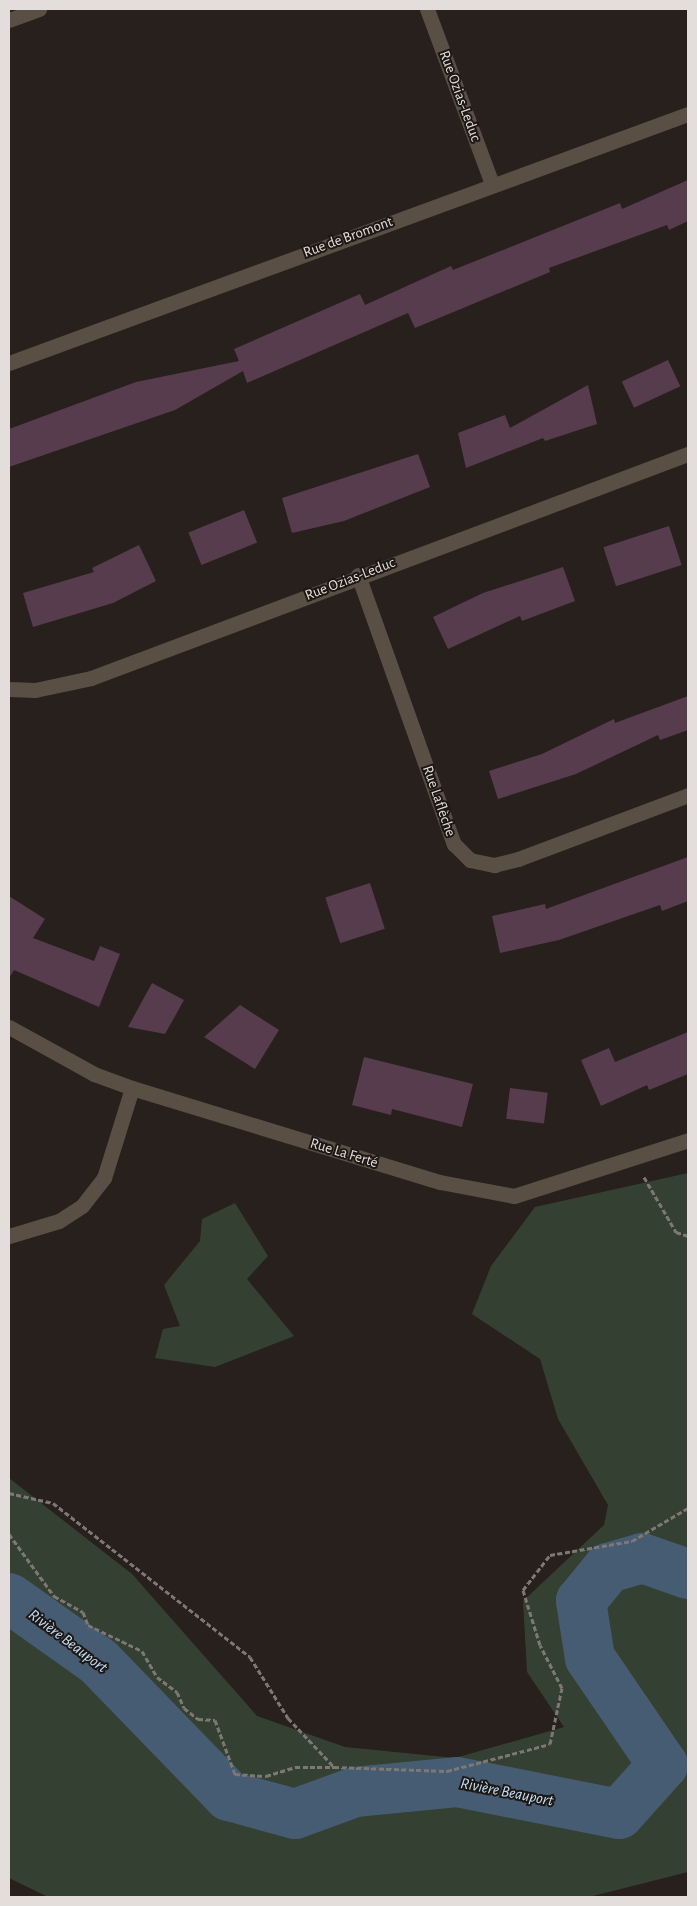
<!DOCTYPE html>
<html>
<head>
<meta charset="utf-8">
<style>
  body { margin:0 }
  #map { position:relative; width:697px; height:1906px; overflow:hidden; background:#27201c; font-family:"Alegreya Sans",sans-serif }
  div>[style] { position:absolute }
  .green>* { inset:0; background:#344132 }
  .river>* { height:50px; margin:-25px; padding:0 25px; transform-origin:25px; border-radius:25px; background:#455c73 }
  .building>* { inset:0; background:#573c4d; transform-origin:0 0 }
  .path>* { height:3px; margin-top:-1.5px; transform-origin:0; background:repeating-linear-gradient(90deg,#7e7875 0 5px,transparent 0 7.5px) }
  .minor>* { height:15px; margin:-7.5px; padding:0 7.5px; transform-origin:7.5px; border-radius:7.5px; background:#5a4f45 }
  span { translate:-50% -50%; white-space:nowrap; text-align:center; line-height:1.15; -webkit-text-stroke:4px #1d1713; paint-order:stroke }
  .street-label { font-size:15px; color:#e3dedc }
  .water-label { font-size:16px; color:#c6e0fa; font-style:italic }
  .frame { position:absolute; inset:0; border:10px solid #e3dedc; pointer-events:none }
</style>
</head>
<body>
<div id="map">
  <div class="green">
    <i style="clip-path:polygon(688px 1173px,688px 1872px,589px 1897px,48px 1897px,9px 1878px,9px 1478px,132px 1574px,257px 1716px,345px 1747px,455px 1758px,564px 1727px,527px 1672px,523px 1601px,604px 1525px,608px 1505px,558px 1419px,540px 1359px,472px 1314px,491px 1266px,535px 1207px)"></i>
    <i style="clip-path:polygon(235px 1203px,268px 1256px,247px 1279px,294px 1336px,215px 1367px,155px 1358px,163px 1329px,180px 1326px,164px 1285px,200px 1241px,202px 1219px)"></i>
  </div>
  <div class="river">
    <i style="left:9px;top:1598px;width:110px;rotate:35.4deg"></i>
    <i style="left:99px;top:1662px;width:187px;rotate:45.9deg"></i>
    <i style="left:229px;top:1796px;width:68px;rotate:15.3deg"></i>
    <i style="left:295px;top:1814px;width:64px;rotate:-20.1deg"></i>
    <i style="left:355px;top:1792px;width:102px;rotate:-5.6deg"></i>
    <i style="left:457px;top:1782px;width:165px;rotate:11.2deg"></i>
    <i style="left:619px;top:1814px;width:66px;rotate:-48.1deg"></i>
    <i style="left:663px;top:1765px;width:130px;rotate:-124.3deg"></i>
    <i style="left:590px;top:1658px;width:58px;rotate:-99deg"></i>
    <i style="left:581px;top:1601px;width:43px;rotate:-50.7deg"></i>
    <i style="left:608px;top:1568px;width:35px;rotate:-16deg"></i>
    <i style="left:642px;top:1558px;width:49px;rotate:19.2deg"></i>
  </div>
  <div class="building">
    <i style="clip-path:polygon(688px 180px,688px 221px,669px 230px,667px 225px,549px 268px,550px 272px,415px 328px,408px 313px,247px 383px,243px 371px,175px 410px,9px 467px,9px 429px,136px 382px,239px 361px,234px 349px,360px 294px,365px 305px,451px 266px,453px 270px,620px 203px,622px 209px)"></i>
    <i style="left:668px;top:360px;width:29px;height:51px;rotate:65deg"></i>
    <i style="clip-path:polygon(588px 385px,597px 424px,545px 441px,543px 438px,466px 468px,458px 433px,505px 415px,510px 428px)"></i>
    <i style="clip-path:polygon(418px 454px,430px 487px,344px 521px,292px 533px,282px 498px)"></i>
    <i style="left:244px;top:510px;width:35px;height:60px;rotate:68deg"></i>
    <i style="left:669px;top:526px;width:41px;height:69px;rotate:72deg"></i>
    <i style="clip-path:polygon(139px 545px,156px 581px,113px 603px,33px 627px,23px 593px,94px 572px,92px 568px)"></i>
    <i style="clip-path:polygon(563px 567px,575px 601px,522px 621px,520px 616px,448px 649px,433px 617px,483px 593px)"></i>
    <i style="clip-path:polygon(688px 696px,688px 730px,660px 740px,658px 735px,576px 774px,498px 799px,489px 771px,542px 754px,614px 719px,615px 723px)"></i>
    <i style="clip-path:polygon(688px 857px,688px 901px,662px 911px,660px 905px,559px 940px,500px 953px,492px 916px,545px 904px,546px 909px)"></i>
    <i style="left:370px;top:883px;width:48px;height:47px;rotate:72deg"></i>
    <i style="clip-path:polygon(9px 896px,45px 919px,33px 938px,94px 961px,100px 946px,120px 954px,99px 1007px,14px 970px,9px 978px)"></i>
    <i style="clip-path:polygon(152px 983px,184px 1000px,165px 1034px,128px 1027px)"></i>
    <i style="clip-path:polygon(240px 1005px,279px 1030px,255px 1069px,204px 1037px)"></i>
    <i style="clip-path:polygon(688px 1032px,688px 1074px,649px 1090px,647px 1085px,601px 1106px,581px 1060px,609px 1048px,615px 1062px)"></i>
    <i style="clip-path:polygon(364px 1057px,473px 1084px,462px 1127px,392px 1109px,391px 1115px,352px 1105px)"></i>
    <i style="left:510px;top:1088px;width:38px;height:31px;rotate:7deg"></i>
  </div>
  <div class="path">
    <i style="left:644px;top:1177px;width:64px;rotate:59.8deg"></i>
    <i style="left:676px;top:1232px;width:13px;rotate:18deg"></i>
    <i style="left:9px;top:1493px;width:45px;rotate:12.8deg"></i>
    <i style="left:53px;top:1503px;width:250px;rotate:38deg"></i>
    <i style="left:250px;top:1657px;width:72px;rotate:58.1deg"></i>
    <i style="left:288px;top:1718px;width:67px;rotate:46.8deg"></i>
    <i style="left:334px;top:1767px;width:113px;rotate:2deg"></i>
    <i style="left:447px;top:1771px;width:106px;rotate:-14.7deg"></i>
    <i style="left:550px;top:1744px;width:57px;rotate:-77.9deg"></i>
    <i style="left:562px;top:1688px;width:48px;rotate:-117.1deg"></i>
    <i style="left:540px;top:1645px;width:58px;rotate:-107.2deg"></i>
    <i style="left:523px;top:1590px;width:44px;rotate:-52.4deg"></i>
    <i style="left:550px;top:1555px;width:83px;rotate:-9.7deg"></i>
    <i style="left:632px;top:1541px;width:65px;rotate:-30.5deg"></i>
    <i style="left:9px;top:1534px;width:77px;rotate:54deg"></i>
    <i style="left:54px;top:1596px;width:33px;rotate:29deg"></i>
    <i style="left:83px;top:1612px;width:14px;rotate:69deg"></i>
    <i style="left:88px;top:1625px;width:60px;rotate:25.7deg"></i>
    <i style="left:142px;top:1651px;width:30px;rotate:60deg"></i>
    <i style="left:157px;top:1677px;width:25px;rotate:37deg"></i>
    <i style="left:177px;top:1692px;width:17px;rotate:66deg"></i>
    <i style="left:184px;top:1708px;width:18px;rotate:38deg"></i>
    <i style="left:198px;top:1719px;width:17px;rotate:3deg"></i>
    <i style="left:215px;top:1720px;width:58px;rotate:69.7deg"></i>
    <i style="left:235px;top:1774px;width:31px;rotate:4deg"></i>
    <i style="left:266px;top:1776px;width:30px;rotate:-17deg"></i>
    <i style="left:295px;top:1767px;width:39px"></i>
  </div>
  <div class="minor">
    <i style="left:427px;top:9px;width:187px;rotate:69.6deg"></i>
    <i style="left:9px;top:20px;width:32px;rotate:-20deg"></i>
    <i style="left:9px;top:363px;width:723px;rotate:-20.14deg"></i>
    <i style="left:358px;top:575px;width:286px;rotate:70.4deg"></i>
    <i style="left:454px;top:844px;width:23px;rotate:45deg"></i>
    <i style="left:470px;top:860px;width:25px;rotate:12deg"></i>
    <i style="left:494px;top:865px;width:25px;rotate:-14deg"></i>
    <i style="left:518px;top:859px;width:182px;rotate:-20.6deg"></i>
    <i style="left:9px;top:689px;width:26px;rotate:2deg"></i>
    <i style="left:35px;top:690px;width:57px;rotate:-12.1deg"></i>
    <i style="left:91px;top:678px;width:638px;rotate:-20.57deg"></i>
    <i style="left:9px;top:1027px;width:97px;rotate:28.9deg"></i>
    <i style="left:94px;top:1074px;width:40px;rotate:20.2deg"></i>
    <i style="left:132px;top:1088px;width:322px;rotate:17deg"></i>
    <i style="left:440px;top:1182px;width:75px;rotate:10.7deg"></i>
    <i style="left:514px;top:1196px;width:183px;rotate:-17.8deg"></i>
    <i style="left:9px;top:1236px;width:52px;rotate:-16.7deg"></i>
    <i style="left:59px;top:1221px;width:27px;rotate:-33deg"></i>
    <i style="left:82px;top:1206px;width:36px;rotate:-52deg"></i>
    <i style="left:104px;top:1178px;width:94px;rotate:-72.7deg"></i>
  </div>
  <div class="street-label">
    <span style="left:460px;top:96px;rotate:70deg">Rue Ozias-Leduc</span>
    <span style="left:348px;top:237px;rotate:-20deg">Rue de Bromont</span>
    <span style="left:350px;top:579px;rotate:-21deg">Rue Ozias-Leduc</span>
    <span style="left:439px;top:801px;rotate:71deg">Rue Laflèche</span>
    <span style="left:344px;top:1153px;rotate:17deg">Rue La Ferté</span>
  </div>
  <div class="water-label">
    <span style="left:68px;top:1641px;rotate:37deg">Rivière Beauport</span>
    <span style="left:507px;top:1792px;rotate:11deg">Rivière Beauport</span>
  </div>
  <div class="frame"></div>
</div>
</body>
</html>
